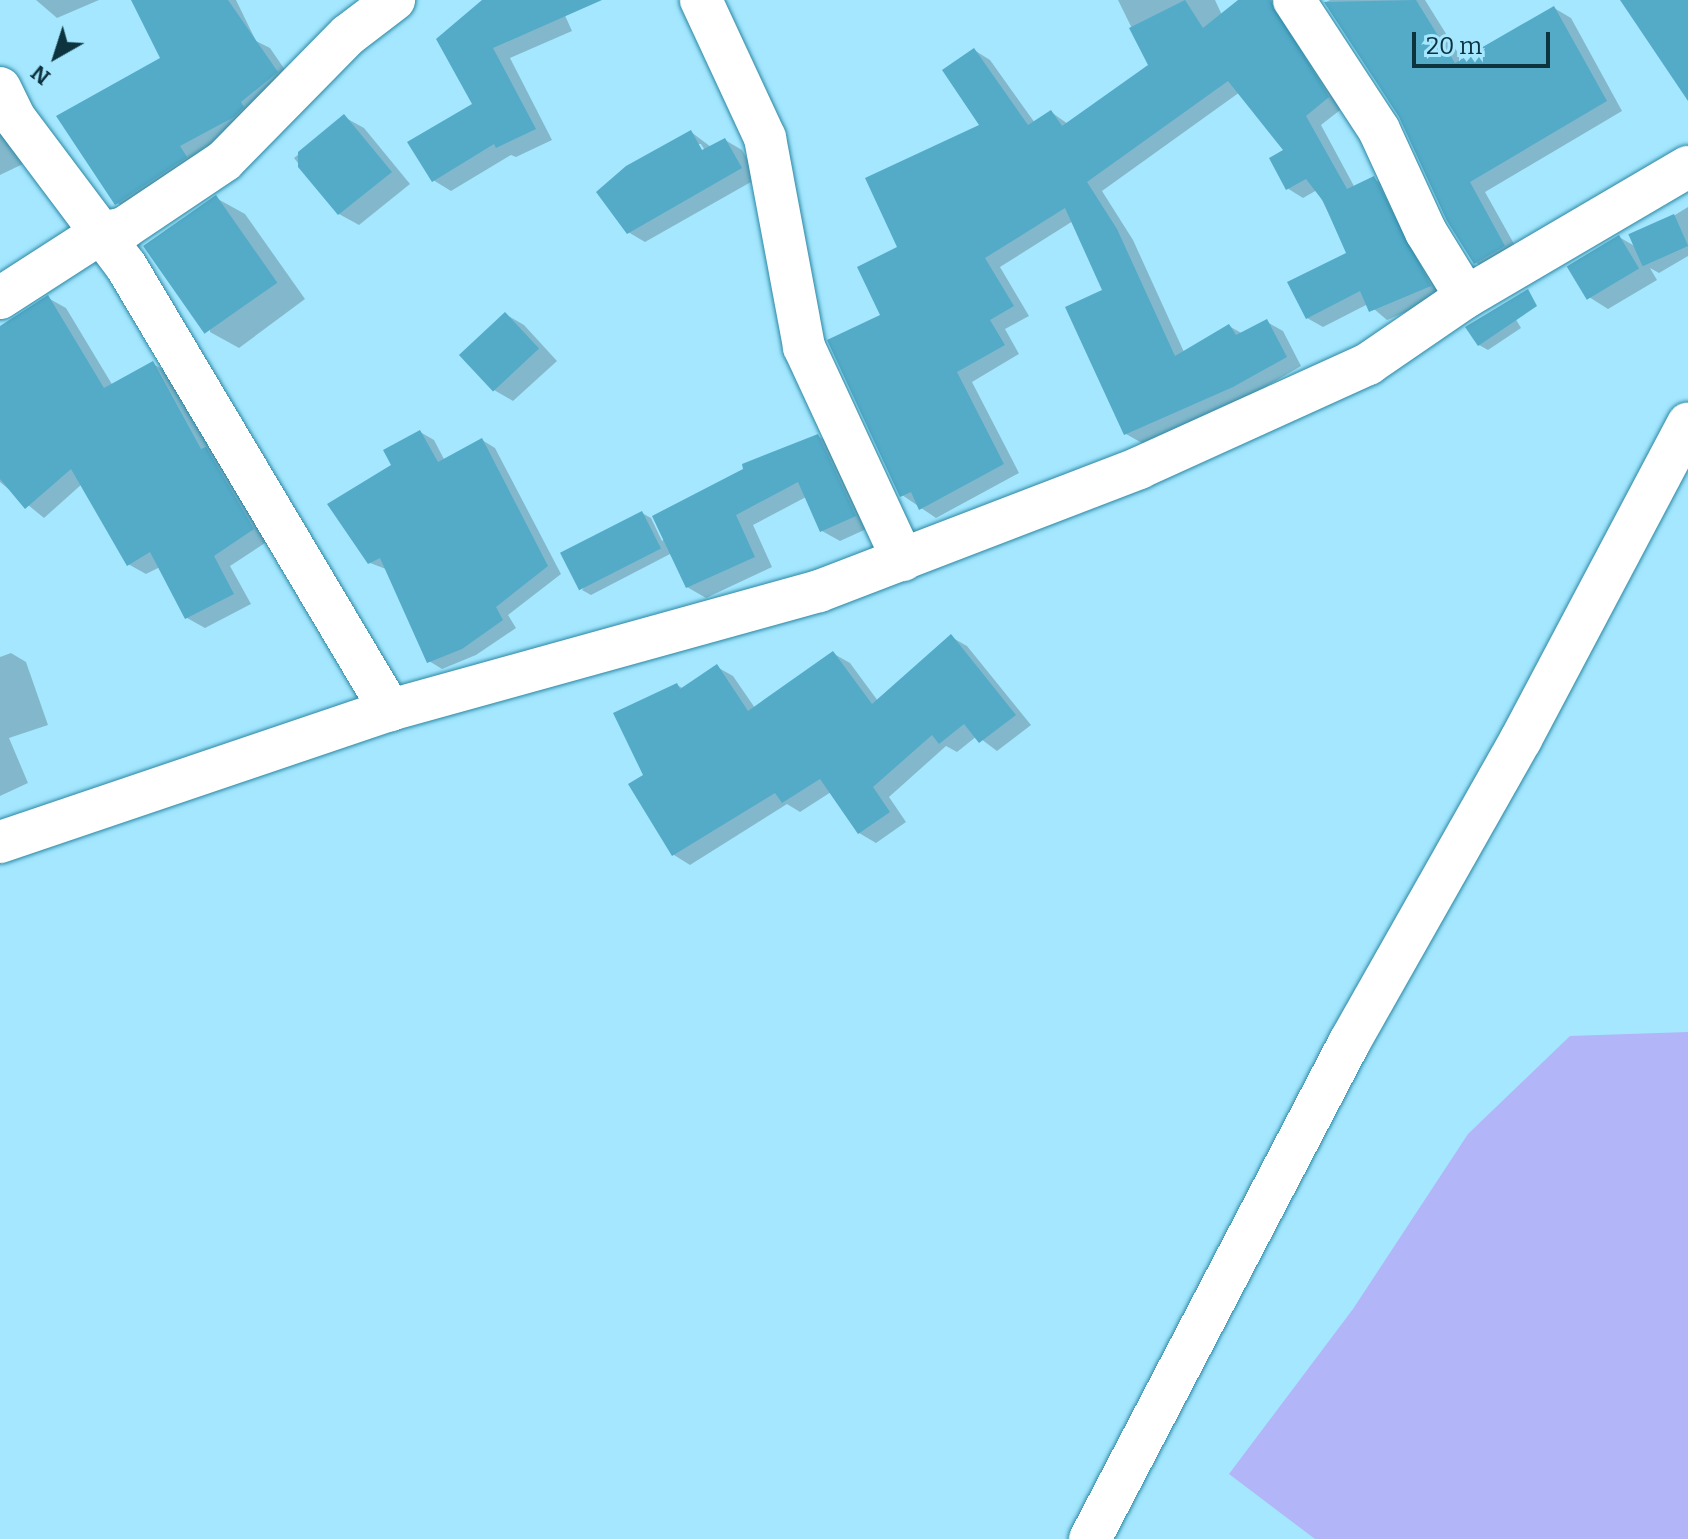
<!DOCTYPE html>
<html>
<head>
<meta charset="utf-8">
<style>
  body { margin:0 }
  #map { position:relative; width:1688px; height:1539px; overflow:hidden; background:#a4e7ff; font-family:Bitter,serif }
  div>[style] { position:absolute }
  .water>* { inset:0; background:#b2b5f7 }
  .shadow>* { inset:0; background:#0003 }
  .building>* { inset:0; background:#53abc8; transform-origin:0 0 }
  .roads { filter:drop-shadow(0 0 2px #2b87a3) drop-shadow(0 0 2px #2b87a3) }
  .street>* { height:42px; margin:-21px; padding:0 21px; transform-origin:21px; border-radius:21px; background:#fff }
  span { translate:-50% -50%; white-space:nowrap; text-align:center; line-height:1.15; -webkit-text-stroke:6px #a4e7ff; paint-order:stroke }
  .north { position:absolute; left:16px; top:16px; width:80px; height:80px; -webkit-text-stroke:6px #a4e7ff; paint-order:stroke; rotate:219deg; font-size:22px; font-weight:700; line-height:32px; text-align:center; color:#0c333e }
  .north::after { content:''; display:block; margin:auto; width:28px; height:36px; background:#0c333e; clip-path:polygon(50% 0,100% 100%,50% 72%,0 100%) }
  .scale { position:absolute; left:1412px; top:32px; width:138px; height:36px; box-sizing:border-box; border:4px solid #0c333e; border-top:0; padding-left:10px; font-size:24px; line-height:28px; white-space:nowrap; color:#0c333e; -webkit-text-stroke:6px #a4e7ff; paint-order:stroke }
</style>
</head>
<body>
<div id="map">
  <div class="water">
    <i style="clip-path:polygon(1688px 1032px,1688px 1539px,1315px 1539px,1229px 1474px,1353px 1309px,1468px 1134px,1570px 1036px)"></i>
  </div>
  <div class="shadow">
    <i style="clip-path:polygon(36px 0,99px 0,57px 18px)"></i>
    <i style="clip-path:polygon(133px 0,236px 0,256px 41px,270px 48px,294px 83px,135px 214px,117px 203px,163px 59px)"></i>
    <i style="clip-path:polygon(485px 0,558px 0,572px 31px,510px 58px,552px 140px,516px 157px,511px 155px,451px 191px,433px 180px,474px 105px)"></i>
    <i style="clip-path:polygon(1118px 0,1215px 0,1222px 15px,1241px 0,1289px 0,1344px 107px,1321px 125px,1355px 188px,1374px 179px,1390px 188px,1446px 295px,1387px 320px,1368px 304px,1323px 327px,1307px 318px,1349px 254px,1317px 190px,1303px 198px,1287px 188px,1286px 151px,1240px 92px,1102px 191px,1133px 240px,1184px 352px,1229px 326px,1243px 334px,1267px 322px,1283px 331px,1301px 366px,1250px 396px,1142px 443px,1126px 434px,1105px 291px,1073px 221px,1000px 267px,1029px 316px,1005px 329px,1019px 354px,972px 382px,1019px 473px,936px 518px,902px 495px,883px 316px,900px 248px,982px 126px,974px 50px,990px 60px,1035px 123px,1051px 112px,1068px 124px,1150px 65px)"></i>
    <i style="clip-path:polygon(1330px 0,1425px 0,1463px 61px,1554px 8px,1571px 18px,1622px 111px,1485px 192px,1518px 251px,1492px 272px,1476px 263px,1401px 116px,1326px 2px)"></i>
    <i style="clip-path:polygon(0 115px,25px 163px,0 175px)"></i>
    <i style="clip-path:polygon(344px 117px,364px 128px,410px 184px,359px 225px,339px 214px,294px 158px)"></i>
    <i style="clip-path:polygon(evenodd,691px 132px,711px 147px,725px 140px,742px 150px,758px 178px,645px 242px,628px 232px,691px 132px,696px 144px,701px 144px,709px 157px,706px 159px,696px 144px)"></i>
    <i style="clip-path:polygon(216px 198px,245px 214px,305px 299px,239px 348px,210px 332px)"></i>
    <i style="clip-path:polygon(1688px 207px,1688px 256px,1659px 273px,1650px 268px,1657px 280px,1608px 309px,1589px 297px,1619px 237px,1638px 248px,1633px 241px)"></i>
    <i style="clip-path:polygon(48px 298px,66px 308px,113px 386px,153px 364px,171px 374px,271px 539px,230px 566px,251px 604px,205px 628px,187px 618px,160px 567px,146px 574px,128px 564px,82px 484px,44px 518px,0 482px,0 328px)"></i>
    <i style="clip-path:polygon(1511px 311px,1521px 328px,1488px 350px,1479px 345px)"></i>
    <i style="clip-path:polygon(505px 314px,524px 325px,557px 361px,513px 401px,494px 390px)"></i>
    <i style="clip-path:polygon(420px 432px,434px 440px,445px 461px,482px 440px,495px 448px,561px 574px,508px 615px,516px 628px,476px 655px,442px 669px,429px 661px,386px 569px,370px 563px,394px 466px)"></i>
    <i style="clip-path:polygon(818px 436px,836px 447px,873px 526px,840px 541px,822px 531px,806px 497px,753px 525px,772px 567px,706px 598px,687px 587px,672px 553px,591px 595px,582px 590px,642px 513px,651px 518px,662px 541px)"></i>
    <i style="clip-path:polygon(951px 637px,967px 646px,1031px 725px,997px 751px,977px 736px,957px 752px,946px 746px,889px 797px,906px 822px,876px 843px,859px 833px,831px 792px,800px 812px,787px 804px,690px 865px,674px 855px,631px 785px,646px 776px,677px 685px,684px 689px,717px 667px,733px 676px,755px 708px,834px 654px,850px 663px,878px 701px)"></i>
    <i style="clip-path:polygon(11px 653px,26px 662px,48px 725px,9px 738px,28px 783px,0 796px,0 657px)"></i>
  </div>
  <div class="building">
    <i style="clip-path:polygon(131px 0,228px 0,278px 72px,241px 102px,244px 107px,234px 117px,180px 146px,187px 157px,115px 205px,56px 116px,160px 58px)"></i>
    <i style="clip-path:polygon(482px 0,602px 0,493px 48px,536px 129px,496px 148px,494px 144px,432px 182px,407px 142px,472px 104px,436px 39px)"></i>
    <i style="clip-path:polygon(1185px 0,1203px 28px,1238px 0,1270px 0,1329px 97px,1306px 116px,1347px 189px,1374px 176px,1431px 286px,1369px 312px,1360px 291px,1306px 319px,1287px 282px,1346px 253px,1323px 201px,1306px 179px,1286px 190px,1269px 158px,1283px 150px,1228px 81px,1087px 182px,1117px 229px,1175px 356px,1229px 324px,1236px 335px,1267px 319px,1287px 357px,1233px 387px,1124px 435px,1065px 307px,1102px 290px,1065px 208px,985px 258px,1014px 306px,990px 320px,1005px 345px,957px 372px,1004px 464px,919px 510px,911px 492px,900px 497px,827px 340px,880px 315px,857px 267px,897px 247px,865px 178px,979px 125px,942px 70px,974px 48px,1028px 125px,1051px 110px,1062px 126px,1148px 65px,1129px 28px)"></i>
    <i style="clip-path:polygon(1416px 0,1455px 63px,1554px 6px,1607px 101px,1470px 182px,1505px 246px,1474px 264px,1447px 221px,1399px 117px,1324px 2px)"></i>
    <i style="clip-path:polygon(1620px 0,1688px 0,1688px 101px)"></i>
    <i style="clip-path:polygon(344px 114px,392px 172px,338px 215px,298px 167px,298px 152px)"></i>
    <i style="clip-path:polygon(691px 130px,702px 150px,725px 138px,742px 168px,627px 234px,596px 192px,626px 166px)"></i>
    <i style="left:216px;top:195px;width:107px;height:89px;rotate:55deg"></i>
    <i style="left:1674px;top:214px;width:35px;height:50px;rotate:66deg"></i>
    <i style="left:1619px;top:235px;width:39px;height:61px;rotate:59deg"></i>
    <i style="clip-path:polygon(1528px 289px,1537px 306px,1478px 346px,1465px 327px)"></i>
    <i style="clip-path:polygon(48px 295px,104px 388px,153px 361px,201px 449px,206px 447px,254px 529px,214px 556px,234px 594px,185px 619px,150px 552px,127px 566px,71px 469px,25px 509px,0 479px,0 326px)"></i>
    <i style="left:505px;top:312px;width:50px;height:63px;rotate:47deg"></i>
    <i style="clip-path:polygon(420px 430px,438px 462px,482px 438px,548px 566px,496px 607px,503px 620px,462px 649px,427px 663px,380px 558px,368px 564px,327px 504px,391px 465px,383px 450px)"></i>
    <i style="clip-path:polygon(818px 434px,856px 516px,820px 532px,798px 482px,736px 515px,755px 557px,686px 588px,652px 516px,743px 469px,742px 464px)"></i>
    <i style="left:642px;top:511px;width:42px;height:92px;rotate:63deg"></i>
    <i style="clip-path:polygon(951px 634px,1016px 715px,979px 743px,964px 724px,939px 744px,932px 735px,873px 787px,890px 812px,858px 834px,820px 779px,782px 803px,775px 793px,672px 856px,628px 784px,643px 775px,613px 713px,677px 683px,680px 689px,717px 664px,748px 711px,833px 651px,872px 704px)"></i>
  </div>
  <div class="roads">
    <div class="street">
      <i style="left:701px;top:0;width:152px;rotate:65.1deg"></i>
      <i style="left:765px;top:138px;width:213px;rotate:79.4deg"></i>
      <i style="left:804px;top:347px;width:235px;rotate:65.1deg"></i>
      <i style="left:1294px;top:0;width:155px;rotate:56.8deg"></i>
      <i style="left:1379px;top:130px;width:112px;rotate:65.3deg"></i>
      <i style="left:1426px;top:232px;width:76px;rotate:58.4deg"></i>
      <i style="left:0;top:88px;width:32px;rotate:64deg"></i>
      <i style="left:14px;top:117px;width:186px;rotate:53.1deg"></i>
      <i style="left:126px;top:266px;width:517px;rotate:59.26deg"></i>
      <i style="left:0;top:298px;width:120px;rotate:-32.8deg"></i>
      <i style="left:101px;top:233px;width:24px;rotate:-12deg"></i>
      <i style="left:124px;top:228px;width:120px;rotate:-33.8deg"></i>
      <i style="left:224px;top:161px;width:177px;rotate:-45.5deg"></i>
      <i style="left:348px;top:35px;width:58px;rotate:-37.3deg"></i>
      <i style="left:0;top:842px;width:412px;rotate:-18.7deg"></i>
      <i style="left:390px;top:710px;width:445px;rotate:-15.5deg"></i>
      <i style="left:819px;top:591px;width:343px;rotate:-21deg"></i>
      <i style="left:1139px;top:468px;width:252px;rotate:-24.4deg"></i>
      <i style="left:1368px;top:364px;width:119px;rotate:-34.4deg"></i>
      <i style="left:1466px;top:297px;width:257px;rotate:-30.4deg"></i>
      <i style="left:1090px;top:1539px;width:560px;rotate:-62.43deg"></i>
      <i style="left:1349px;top:1043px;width:349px;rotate:-60.5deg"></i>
      <i style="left:1521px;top:739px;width:357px;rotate:-62.1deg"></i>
    </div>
  </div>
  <div class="north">N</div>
  <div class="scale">20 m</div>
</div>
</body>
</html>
